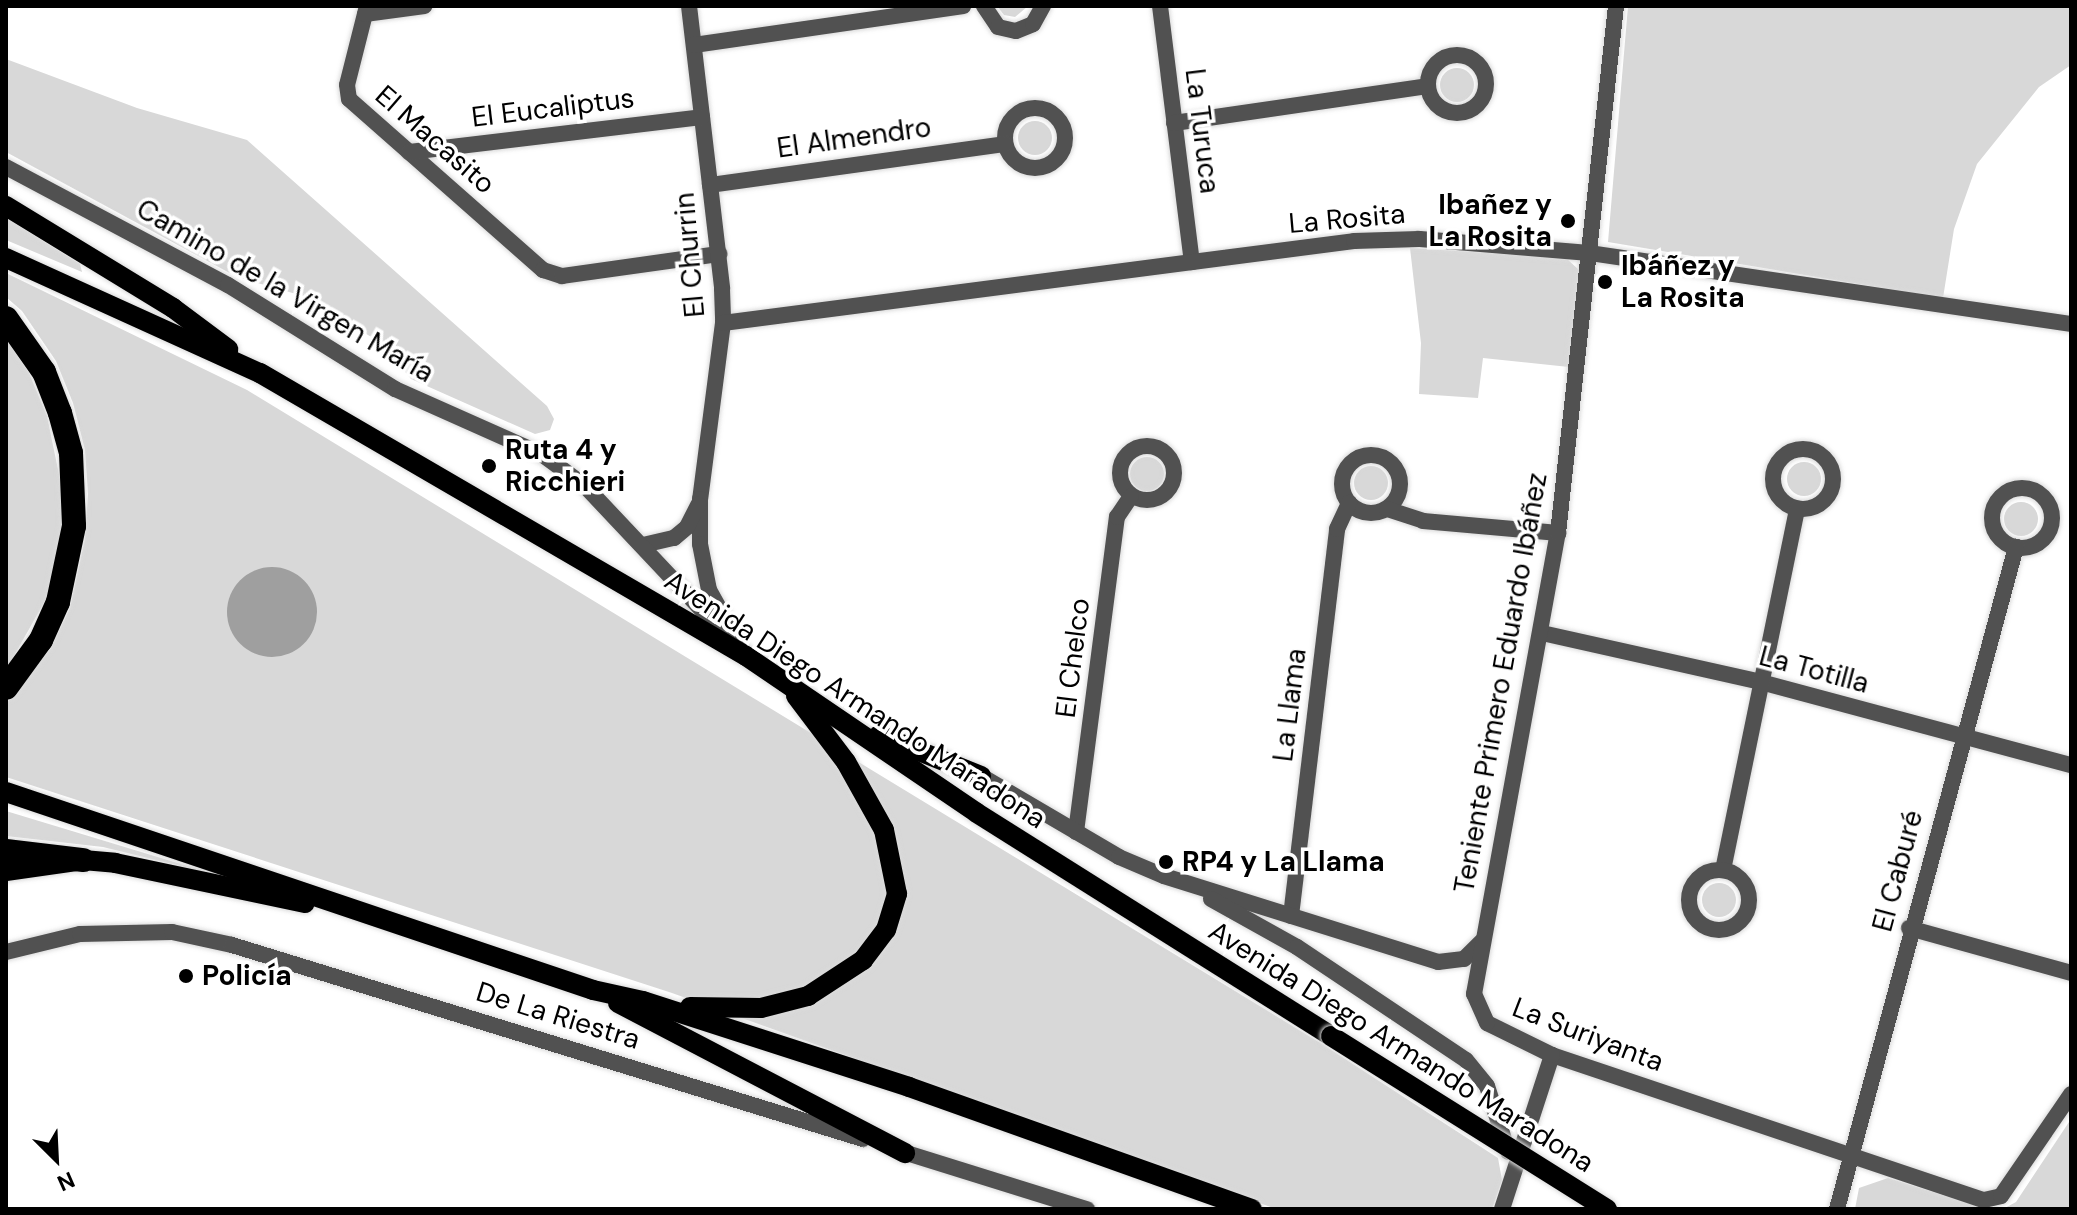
<!DOCTYPE html>
<html>
<head>
<meta charset="utf-8">
<style>
  body { margin:0 }
  #map { position:relative; width:2077px; height:1215px; overflow:hidden; background:#fff; font-family:"DM Sans",sans-serif }
  div>[style] { position:absolute }
  .green>* { inset:0; background:#d8d8d8 }
  .round { border-radius:50% }
  .water>* { inset:0; background:#9f9f9f }
  .roads { filter:drop-shadow(0 0 2px #dbdbdb) drop-shadow(0 0 2px #dbdbdb) }
  .minor>* { height:16px; margin:-8px; padding:0 8px; transform-origin:8px; border-radius:8px; background:#515151 }
  .minor>.ring { margin:-8px; padding:0; box-sizing:content-box; background:none; border:16px solid #515151; border-radius:50% }
  .tertiary>* { height:16px; margin:-8px; padding:0 8px; transform-origin:8px; border-radius:8px; background:#515151 }
  .primary>* { height:20px; margin:-10px; padding:0 10px; transform-origin:10px; border-radius:10px; background:#000 }
  .motorway>* { height:24px; margin:-12px; padding:0 12px; transform-origin:12px; border-radius:12px; background:#000 }
  .bridges { filter:drop-shadow(0 0 2px #dbdbdb) drop-shadow(0 0 2px #dbdbdb) }
  .primary-bridge>* { height:20px; margin:-10px; padding:0 10px; transform-origin:10px; border-radius:10px; background:#000 }
  .dots>* { width:22px; height:22px; translate:-50% -50%; box-sizing:border-box; border:4px solid #fff; border-radius:50% }
  span { translate:-50% -50%; white-space:nowrap; text-align:center; line-height:1.15; -webkit-text-stroke:7px #fff; paint-order:stroke }
  .street-label { font-size:28px; color:#000 }
  .poi-label { font-size:28px; color:#000; font-weight:700 }
  .right { translate:-100% -50%; text-align:right }
  .left { translate:0 -50%; text-align:left }
  .frame { position:absolute; inset:0; border:8px solid #000; pointer-events:none }
  .north { position:absolute; left:16px; top:1119px; width:80px; height:80px; -webkit-text-stroke:6px #fff; paint-order:stroke; rotate:156deg; font-size:22px; font-weight:700; line-height:32px; text-align:center; color:#000 }
  .north::after { content:''; display:block; margin:auto; width:28px; height:36px; background:#000; clip-path:polygon(50% 0,100% 100%,50% 72%,0 100%) }
</style>
</head>
<body>
<div id="map">
  <div class="green">
    <i style="clip-path:polygon(997px 6px,1028px 6px,1015px 17px,1004px 15px)"></i>
    <i style="clip-path:polygon(1628px 6px,2071px 6px,2071px 65px,2039px 87px,1977px 164px,1954px 229px,1943px 298px,1608px 242px)"></i>
    <i style="clip-path:polygon(6px 59px,137px 108px,247px 140px,547px 406px,554px 419px,550px 430px,535px 434px,411px 379px,378px 341px,303px 296px,237px 277px,6px 152px)"></i>
    <i class="round" style="left:1440px;top:68px;width:34px;height:34px"></i>
    <i class="round" style="left:1018px;top:121px;width:34px;height:34px"></i>
    <i style="clip-path:polygon(6px 218px,80px 264px,82px 272px,6px 240px)"></i>
    <i style="clip-path:polygon(1410px 248px,1566px 258px,1579px 270px,1569px 367px,1483px 358px,1478px 398px,1419px 394px,1421px 343px)"></i>
    <i style="clip-path:polygon(6px 273px,247px 390px,1322px 1044px,1498px 1158px,1502px 1180px,1492px 1209px,1276px 1209px,672px 993px,6px 777px,6px 704px,51px 648px,70px 608px,85px 539px,88px 494px,85px 450px,73px 403px,56px 361px,22px 311px,6px 297px)"></i>
    <i style="clip-path:polygon(6px 339px,29px 373px,47px 416px,63px 494px,62px 528px,46px 599px,6px 670px)"></i>
    <i class="round" style="left:1130px;top:457px;width:34px;height:34px"></i>
    <i class="round" style="left:1787px;top:462px;width:34px;height:34px"></i>
    <i class="round" style="left:1354px;top:466px;width:34px;height:34px"></i>
    <i class="round" style="left:2004px;top:502px;width:34px;height:34px"></i>
    <i style="clip-path:polygon(6px 811px,217px 875px,103px 847px,6px 836px)"></i>
    <i class="round" style="left:1702px;top:883px;width:34px;height:34px"></i>
    <i style="clip-path:polygon(2071px 1119px,2071px 1209px,2003px 1209px,2016px 1202px)"></i>
    <i style="clip-path:polygon(1888px 1178px,1984px 1208px,1997px 1209px,1855px 1209px,1859px 1188px)"></i>
  </div>
  <div class="water">
    <i class="round" style="left:227px;top:567px;width:90px;height:90px"></i>
  </div>
  <div class="roads">
    <div class="minor">
      <i style="left:367px;top:6px;width:81px;rotate:104.2deg"></i>
      <i style="left:347px;top:85px;width:14px;rotate:82deg"></i>
      <i style="left:349px;top:99px;width:259px;rotate:41.4deg"></i>
      <i style="left:543px;top:270px;width:20px;rotate:18deg"></i>
      <i style="left:562px;top:276px;width:159px;rotate:-8deg"></i>
      <i style="left:689px;top:6px;width:285px;rotate:83.3deg"></i>
      <i style="left:722px;top:289px;width:34px;rotate:88deg"></i>
      <i style="left:723px;top:323px;width:177px;rotate:97.4deg"></i>
      <i style="left:700px;top:499px;width:45px;rotate:90deg"></i>
      <i style="left:700px;top:544px;width:47px;rotate:78.9deg"></i>
      <i style="left:709px;top:590px;width:62px;rotate:60.9deg"></i>
      <i style="left:984px;top:6px;width:25px;rotate:56deg"></i>
      <i style="left:998px;top:27px;width:18px;rotate:13deg"></i>
      <i style="left:1016px;top:31px;width:18px;rotate:-22deg"></i>
      <i style="left:1033px;top:24px;width:21px;rotate:-61deg"></i>
      <i style="left:1160px;top:6px;width:258px;rotate:82.9deg"></i>
      <i style="left:365px;top:14px;width:60px;rotate:-7.7deg"></i>
      <i style="left:694px;top:45px;width:272px;rotate:-8.2deg"></i>
      <i class="ring" style="left:1428px;top:55px;width:42px;height:42px"></i>
      <i class="ring" style="left:1005px;top:108px;width:44px;height:44px"></i>
      <i style="left:1174px;top:123px;width:256px;rotate:-8.3deg"></i>
      <i style="left:409px;top:152px;width:295px;rotate:-6.8deg"></i>
      <i style="left:710px;top:185px;width:298px;rotate:-7.9deg"></i>
      <i style="left:723px;top:323px;width:636px;rotate:-7.4deg"></i>
      <i style="left:1354px;top:241px;width:65px;rotate:-1.8deg"></i>
      <i style="left:1419px;top:239px;width:172px;rotate:4.7deg"></i>
      <i style="left:1590px;top:253px;width:486px;rotate:8.4deg"></i>
      <i class="ring" style="left:1120px;top:446px;width:38px;height:38px"></i>
      <i class="ring" style="left:1773px;top:449px;width:44px;height:44px"></i>
      <i class="ring" style="left:1342px;top:455px;width:42px;height:42px"></i>
      <i class="ring" style="left:1992px;top:488px;width:44px;height:44px"></i>
      <i style="left:1387px;top:509px;width:38px;rotate:18deg"></i>
      <i style="left:1423px;top:521px;width:136px;rotate:5.1deg"></i>
      <i style="left:643px;top:545px;width:32px;rotate:-13deg"></i>
      <i style="left:674px;top:538px;width:17px;rotate:-40deg"></i>
      <i style="left:687px;top:527px;width:25px;rotate:-63deg"></i>
      <i style="left:1542px;top:633px;width:224px;rotate:12.6deg"></i>
      <i style="left:1761px;top:682px;width:321px;rotate:15deg"></i>
      <i style="left:1076px;top:832px;width:318px;rotate:-82.6deg"></i>
      <i style="left:1117px;top:517px;width:25px;rotate:-56deg"></i>
      <i style="left:1723px;top:870px;width:369px;rotate:-78.4deg"></i>
      <i class="ring" style="left:1689px;top:870px;width:44px;height:44px"></i>
      <i style="left:1291px;top:916px;width:390px;rotate:-83.2deg"></i>
      <i style="left:1337px;top:529px;width:29px;rotate:-65deg"></i>
      <i style="left:1909px;top:928px;width:168px;rotate:15.5deg"></i>
      <i style="left:1552px;top:1055px;width:456px;rotate:18.6deg"></i>
      <i style="left:1984px;top:1200px;width:17px;rotate:-13deg"></i>
      <i style="left:2001px;top:1196px;width:124px;rotate:-55.5deg"></i>
      <i style="left:1837px;top:1209px;width:686px;rotate:-74.87deg"></i>
    </div>
    <div class="tertiary">
      <i style="left:6px;top:167px;width:251px;rotate:28deg"></i>
      <i style="left:228px;top:285px;width:197px;rotate:31.9deg"></i>
      <i style="left:395px;top:389px;width:162px;rotate:24deg"></i>
      <i style="left:543px;top:455px;width:52px;rotate:36.4deg"></i>
      <i style="left:585px;top:486px;width:220px;rotate:46.7deg"></i>
      <i style="left:981px;top:776px;width:160px;rotate:30.4deg"></i>
      <i style="left:1119px;top:857px;width:49px;rotate:22.9deg"></i>
      <i style="left:1164px;top:876px;width:287px;rotate:17.4deg"></i>
      <i style="left:1438px;top:962px;width:26px;rotate:-7deg"></i>
      <i style="left:1464px;top:959px;width:25px;rotate:-45deg"></i>
      <i style="left:1211px;top:899px;width:98px;rotate:29.2deg"></i>
      <i style="left:1297px;top:947px;width:203px;rotate:33.8deg"></i>
      <i style="left:1466px;top:1060px;width:33px;rotate:51deg"></i>
      <i style="left:1487px;top:1086px;width:69px;rotate:72.3deg"></i>
      <i style="left:6px;top:952px;width:76px;rotate:-13.7deg"></i>
      <i style="left:80px;top:934px;width:92px;rotate:-1.2deg"></i>
      <i style="left:172px;top:932px;width:61px;rotate:12.2deg"></i>
      <i style="left:232px;top:945px;width:660px;rotate:17.09deg"></i>
      <i style="left:897px;top:1150px;width:199px;rotate:17.3deg"></i>
      <i style="left:1502px;top:1209px;width:162px;rotate:-72deg"></i>
      <i style="left:1552px;top:1055px;width:72px;rotate:-153.8deg"></i>
      <i style="left:1487px;top:1023px;width:32px;rotate:-114deg"></i>
      <i style="left:1474px;top:994px;width:469px;rotate:-79.7deg"></i>
      <i style="left:1558px;top:533px;width:530px;rotate:-83.72deg"></i>
    </div>
    <div class="primary">
      <i style="left:6px;top:206px;width:196px;rotate:31.4deg"></i>
      <i style="left:173px;top:308px;width:69px;rotate:36.7deg"></i>
      <i style="left:6px;top:258px;width:279px;rotate:24.4deg"></i>
      <i style="left:260px;top:373px;width:562px;rotate:30.21deg"></i>
      <i style="left:746px;top:656px;width:279px;rotate:34.2deg"></i>
      <i style="left:977px;top:813px;width:418px;rotate:32.2deg"></i>
      <i style="left:879px;top:735px;width:110px;rotate:21.9deg"></i>
      <i style="left:6px;top:792px;width:619px;rotate:18.64deg"></i>
      <i style="left:593px;top:990px;width:51px;rotate:12.4deg"></i>
      <i style="left:643px;top:1001px;width:280px;rotate:17.9deg"></i>
      <i style="left:909px;top:1087px;width:364px;rotate:19.6deg"></i>
      <i style="left:6px;top:871px;width:78px;rotate:-8.1deg"></i>
      <i style="left:83px;top:860px;width:32px;rotate:5deg"></i>
      <i style="left:115px;top:863px;width:194px;rotate:11.9deg"></i>
      <i style="left:618px;top:1003px;width:324px;rotate:27.6deg"></i>
      <i style="left:690px;top:1007px;width:71px;rotate:0.8deg"></i>
      <i style="left:761px;top:1008px;width:49px;rotate:-14.3deg"></i>
      <i style="left:808px;top:996px;width:66px;rotate:-33.2deg"></i>
      <i style="left:863px;top:960px;width:38px;rotate:-53deg"></i>
      <i style="left:886px;top:930px;width:38px;rotate:-73deg"></i>
      <i style="left:897px;top:894px;width:65px;rotate:-101.5deg"></i>
      <i style="left:884px;top:830px;width:78px;rotate:-119.2deg"></i>
      <i style="left:846px;top:762px;width:83px;rotate:-127.1deg"></i>
    </div>
    <div class="motorway">
      <i style="left:6px;top:318px;width:66px;rotate:54.9deg"></i>
      <i style="left:44px;top:372px;width:44px;rotate:68.7deg"></i>
      <i style="left:60px;top:413px;width:41px;rotate:74.6deg"></i>
      <i style="left:71px;top:453px;width:73px;rotate:87.6deg"></i>
      <i style="left:74px;top:526px;width:78px;rotate:101.9deg"></i>
      <i style="left:58px;top:602px;width:42px;rotate:114.1deg"></i>
      <i style="left:41px;top:640px;width:59px;rotate:126.1deg"></i>
      <i style="left:6px;top:851px;width:78px;rotate:6.7deg"></i>
    </div>
  </div>
  <div class="bridges">
    <div class="primary-bridge">
      <i style="left:1331px;top:1036px;width:326px;rotate:32.1deg"></i>
    </div>
  </div>
  <div class="dots">
    <i style="left:1568px;top:221px;background:#000"></i>
    <i style="left:1605px;top:282px;background:#000"></i>
    <i style="left:489px;top:466px;background:#000"></i>
    <i style="left:1166px;top:862px;background:#000"></i>
    <i style="left:186px;top:976px;background:#000"></i>
  </div>
  <div class="street-label">
    <span style="left:553px;top:108px;rotate:-7deg">El Eucaliptus</span>
    <span style="left:1202px;top:131px;rotate:83deg">La Turuca</span>
    <span style="left:854px;top:138px;rotate:-8deg">El Almendro</span>
    <span style="left:435px;top:140px;rotate:41deg">El Macasito</span>
    <span style="left:1347px;top:219px;rotate:-5deg">La Rosita</span>
    <span style="left:690px;top:255px;rotate:-95deg">El Churrin</span>
    <span style="left:285px;top:291px;rotate:30deg">Camino de la Virgen María</span>
    <span style="left:1073px;top:658px;rotate:-83deg">El Chelco</span>
    <span style="left:1814px;top:670px;rotate:15deg">La Totilla</span>
    <span style="left:1501px;top:683px;rotate:-80deg">Teniente Primero Eduardo Ibáñez</span>
    <span style="left:855px;top:700px;rotate:33deg">Avenida Diego Armando Maradona</span>
    <span style="left:1290px;top:705px;rotate:-83deg">La Llama</span>
    <span style="left:1898px;top:871px;rotate:-75deg">El Caburé</span>
    <span style="left:558px;top:1016px;rotate:17deg">De La Riestra</span>
    <span style="left:1588px;top:1035px;rotate:21deg">La Suriyanta</span>
    <span style="left:1401px;top:1047px;rotate:32deg">Avenida Diego Armando Maradona</span>
  </div>
  <div class="poi-label">
    <span class="right" style="left:1552px;top:221px">Ibañez y<br>La Rosita</span>
    <span class="left" style="left:1621px;top:282px">Ibáñez y<br>La Rosita</span>
    <span class="left" style="left:505px;top:466px">Ruta 4 y<br>Ricchieri</span>
    <span class="left" style="left:1182px;top:862px">RP4 y La Llama</span>
    <span class="left" style="left:202px;top:976px">Policía</span>
  </div>
  <div class="frame"></div>
  <div class="north">N</div>
</div>
</body>
</html>
